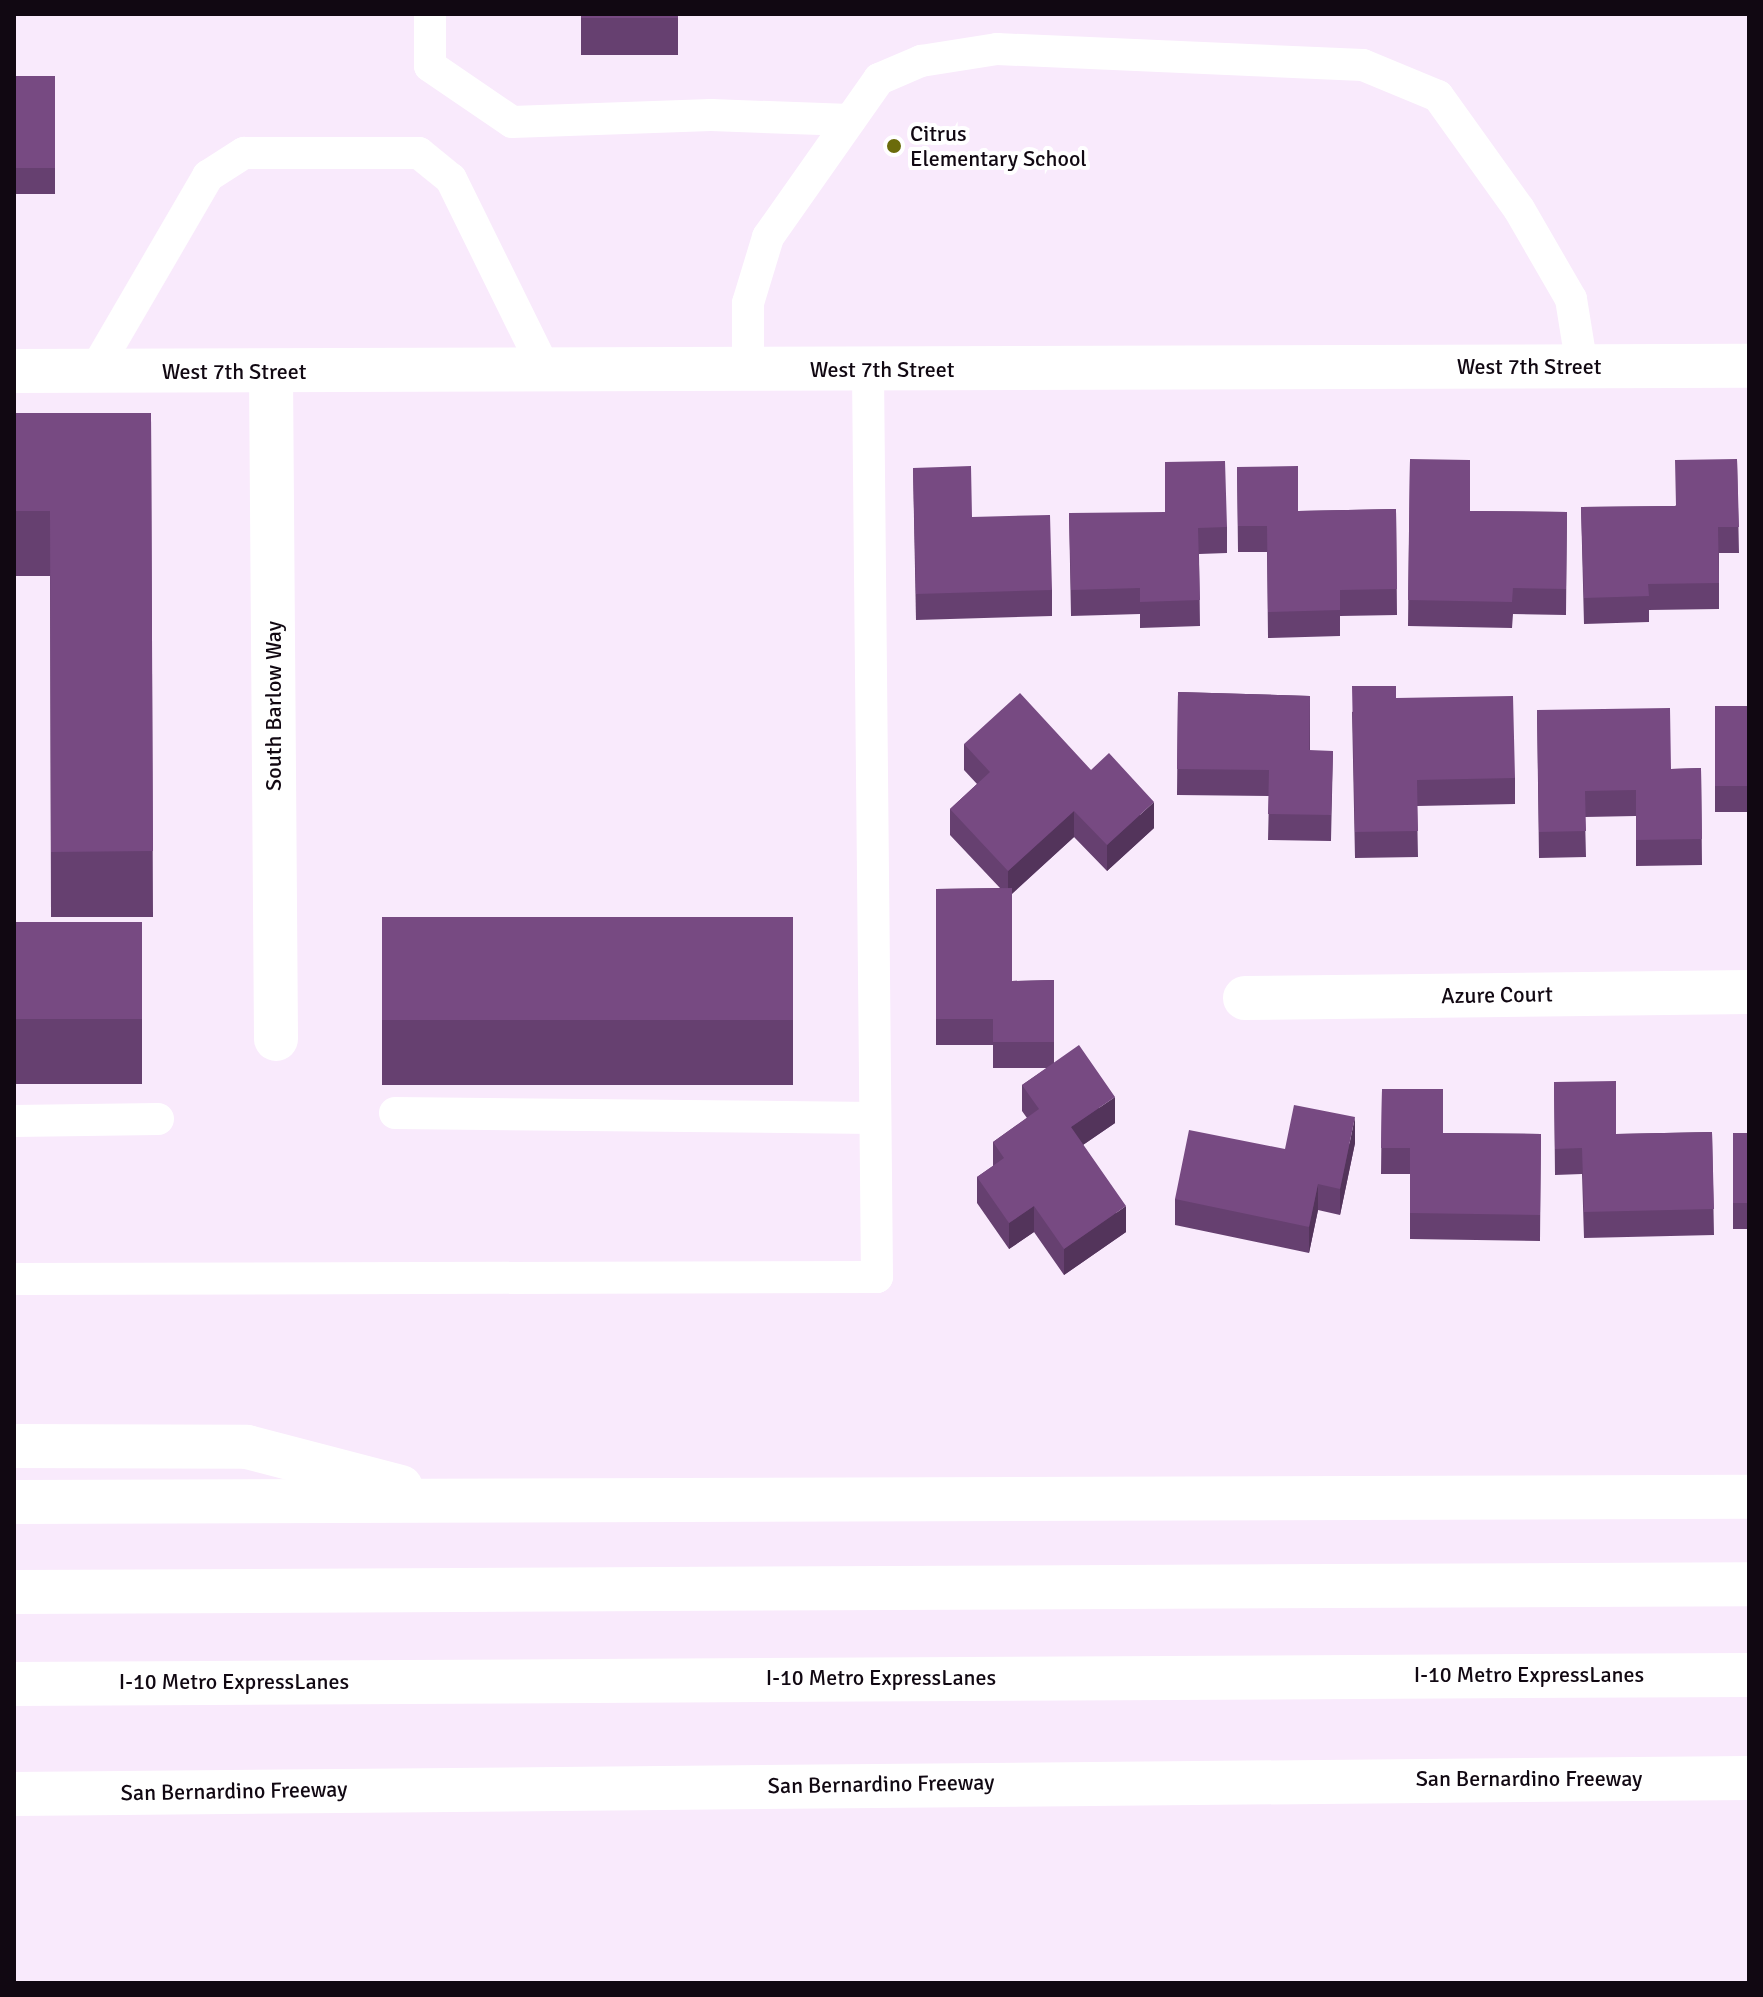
<!DOCTYPE html>
<html>
<head>
<meta charset="utf-8">
<style>
  body { margin:0 }
  #map { position:relative; width:1763px; height:1997px; overflow:hidden; background:#f9eafc; font-family:Signika,sans-serif }
  div>[style] { position:absolute }
  .lane>* { height:32px; margin:-16px; padding:0 16px; transform-origin:16px; border-radius:16px; background:#fff }
  .street>* { height:44px; margin:-22px; padding:0 22px; transform-origin:22px; border-radius:22px; background:#fff }
  .secondary>* { height:44px; margin:-22px; padding:0 22px; transform-origin:22px; border-radius:22px; background:#fff }
  .highway>* { height:44px; margin:-22px; padding:0 22px; transform-origin:22px; border-radius:22px; background:#fff }
  .wall>* { inset:0; background:#664070; transform-origin:0 0 }
  .shaded-wall>* { inset:0; background:#53345b }
  .building>* { inset:0; background:#774a82; transform-origin:0 0 }
  .dots>* { width:22px; height:22px; translate:-50% -50%; box-sizing:border-box; border:4px solid #fff; border-radius:50% }
  span { translate:-50% -50%; white-space:nowrap; text-align:center; line-height:1.15; -webkit-text-stroke:8px #fff; paint-order:stroke }
  .poi-label { font-size:22px; color:#110812 }
  .left { translate:0 -50%; text-align:left }
  .street-label { font-size:22px; color:#110812 }
  .frame { position:absolute; inset:0; border:16px solid #110812; pointer-events:none }
</style>
</head>
<body>
<div id="map">
  <div class="lane">
    <i style="left:430px;top:14px;width:52px;rotate:90deg"></i>
    <i style="left:430px;top:66px;width:99px;rotate:34.3deg"></i>
    <i style="left:512px;top:122px;width:199px;rotate:-2deg"></i>
    <i style="left:711px;top:115px;width:139px;rotate:2.1deg"></i>
    <i style="left:748px;top:371px;width:68px;rotate:-90deg"></i>
    <i style="left:748px;top:303px;width:69px;rotate:-73.1deg"></i>
    <i style="left:768px;top:237px;width:193px;rotate:-54.9deg"></i>
    <i style="left:879px;top:79px;width:46px;rotate:-23.2deg"></i>
    <i style="left:921px;top:61px;width:77px;rotate:-9deg"></i>
    <i style="left:997px;top:49px;width:366px;rotate:2.5deg"></i>
    <i style="left:1363px;top:65px;width:81px;rotate:22.5deg"></i>
    <i style="left:1438px;top:96px;width:139px;rotate:54.4deg"></i>
    <i style="left:1519px;top:209px;width:104px;rotate:60deg"></i>
    <i style="left:1571px;top:299px;width:69px;rotate:80.8deg"></i>
    <i style="left:94px;top:372px;width:227px;rotate:-59.8deg"></i>
    <i style="left:208px;top:176px;width:43px;rotate:-32.6deg"></i>
    <i style="left:244px;top:153px;width:175px"></i>
    <i style="left:419px;top:153px;width:41px;rotate:39.1deg"></i>
    <i style="left:451px;top:179px;width:215px;rotate:63.8deg"></i>
    <i style="left:395px;top:1113px;width:480px;rotate:0.6deg"></i>
    <i style="left:14px;top:1121px;width:144px;rotate:-0.8deg"></i>
    <i style="left:14px;top:1279px;width:863px;rotate:-0.13deg"></i>
    <i style="left:877px;top:1277px;width:907px;rotate:-90.57deg"></i>
  </div>
  <div class="street">
    <i style="left:271px;top:373px;width:666px;rotate:89.57deg"></i>
    <i style="left:1245px;top:998px;width:504px;rotate:-0.68deg"></i>
  </div>
  <div class="secondary">
    <i style="left:14px;top:371px;width:1735px;rotate:-0.17deg"></i>
  </div>
  <div class="highway">
    <i style="left:14px;top:1446px;width:233px;rotate:0.2deg"></i>
    <i style="left:247px;top:1447px;width:159px;rotate:14.6deg"></i>
    <i style="left:14px;top:1502px;width:1735px;rotate:-0.17deg"></i>
    <i style="left:14px;top:1592px;width:1735px;rotate:-0.26deg"></i>
    <i style="left:14px;top:1684px;width:1735px;rotate:-0.3deg"></i>
    <i style="left:14px;top:1794px;width:1735px;rotate:-0.53deg"></i>
  </div>
  <div class="wall">
    <i style="left:581px;top:14px;width:97px;height:41px"></i>
    <i style="left:14px;top:76px;width:41px;height:118px"></i>
    <i style="clip-path:polygon(14px 413px,151px 413px,153px 917px,51px 917px,50px 576px,14px 576px)"></i>
    <i style="clip-path:polygon(1410px 459px,1470px 511px,1567px 512px,1566px 615px,1513px 614px,1512px 628px,1408px 626px)"></i>
    <i style="clip-path:polygon(1737px 459px,1739px 553px,1719px 553px,1719px 609px,1649px 610px,1649px 622px,1584px 624px,1581px 507px,1675px 506px)"></i>
    <i style="clip-path:polygon(1237px 467px,1298px 511px,1396px 509px,1397px 615px,1340px 616px,1340px 636px,1268px 638px,1267px 552px,1238px 552px)"></i>
    <i style="clip-path:polygon(913px 468px,1052px 590px,1052px 616px,916px 620px)"></i>
    <i style="clip-path:polygon(1069px 513px,1227px 527px,1227px 553px,1199px 554px,1200px 626px,1140px 628px,1140px 614px,1071px 616px)"></i>
    <i style="clip-path:polygon(1178px 692px,1310px 696px,1310px 751px,1333px 751px,1331px 841px,1268px 840px,1269px 796px,1177px 795px)"></i>
    <i style="clip-path:polygon(1396px 698px,1515px 778px,1515px 804px,1417px 806px,1418px 857px,1355px 858px,1352px 712px)"></i>
    <i style="left:1749px;top:706px;width:106px;height:34px;rotate:90deg"></i>
    <i style="clip-path:polygon(1537px 710px,1671px 769px,1701px 768px,1702px 865px,1636px 866px,1636px 816px,1585px 817px,1586px 857px,1539px 858px)"></i>
    <i style="clip-path:polygon(964px 744px,1091px 770px,1154px 828px,1107px 871px,1074px 837px,1012px 894px,1012px 981px,1054px 980px,1054px 1063px,1115px 1123px,1083px 1145px,1126px 1232px,1064px 1275px,1034px 1232px,1009px 1249px,977px 1203px,977px 1177px,993px 1166px,993px 1142px,1027px 1118px,1022px 1111px,1022px 1085px,1047px 1068px,993px 1068px,993px 1045px,936px 1045px,936px 889px,1000px 888px,950px 835px,950px 809px,977px 784px,964px 770px)"></i>
    <i style="left:793px;top:917px;width:168px;height:411px;rotate:90deg"></i>
    <i style="left:14px;top:922px;width:128px;height:162px"></i>
    <i style="clip-path:polygon(1554px 1082px,1616px 1134px,1712px 1132px,1714px 1235px,1584px 1238px,1582px 1174px,1555px 1175px)"></i>
    <i style="clip-path:polygon(1382px 1089px,1443px 1133px,1541px 1134px,1540px 1241px,1410px 1239px,1410px 1174px,1381px 1174px)"></i>
    <i style="left:1733px;top:1133px;width:16px;height:96px"></i>
    <i style="clip-path:polygon(1355px 1143px,1340px 1215px,1318px 1210px,1309px 1253px,1175px 1225px,1175px 1199px,1285px 1149px)"></i>
  </div>
  <div class="shaded-wall">
    <i style="clip-path:polygon(1154px 802px,1154px 828px,1107px 871px,1107px 845px)"></i>
    <i style="clip-path:polygon(1074px 811px,1074px 837px,1008px 897px,1008px 871px)"></i>
    <i style="clip-path:polygon(1115px 1097px,1115px 1123px,1071px 1153px,1071px 1127px)"></i>
    <i style="clip-path:polygon(1355px 1117px,1355px 1143px,1340px 1215px,1340px 1189px)"></i>
    <i style="clip-path:polygon(1318px 1184px,1318px 1210px,1309px 1253px,1309px 1227px)"></i>
    <i style="clip-path:polygon(1034px 1206px,1034px 1232px,1009px 1249px,1009px 1223px)"></i>
    <i style="clip-path:polygon(1126px 1206px,1126px 1232px,1064px 1275px,1064px 1249px)"></i>
  </div>
  <div class="building">
    <i style="left:581px;top:14px;width:97px;height:4px"></i>
    <i style="left:14px;top:76px;width:41px;height:92px"></i>
    <i style="clip-path:polygon(14px 413px,151px 413px,153px 851px,51px 852px,50px 511px,14px 511px)"></i>
    <i style="clip-path:polygon(1410px 459px,1470px 460px,1470px 511px,1567px 512px,1566px 589px,1513px 588px,1512px 602px,1408px 600px)"></i>
    <i style="clip-path:polygon(1737px 459px,1739px 527px,1718px 527px,1719px 583px,1648px 584px,1649px 596px,1584px 598px,1581px 507px,1676px 506px,1675px 460px)"></i>
    <i style="clip-path:polygon(1225px 461px,1227px 527px,1198px 528px,1200px 600px,1140px 602px,1140px 588px,1071px 590px,1069px 513px,1165px 512px,1165px 462px)"></i>
    <i style="clip-path:polygon(971px 466px,972px 517px,1050px 515px,1052px 590px,916px 594px,913px 468px)"></i>
    <i style="clip-path:polygon(1298px 466px,1298px 511px,1396px 509px,1397px 589px,1340px 590px,1340px 610px,1268px 612px,1267px 526px,1238px 526px,1237px 467px)"></i>
    <i style="clip-path:polygon(1352px 686px,1396px 686px,1396px 698px,1513px 696px,1515px 778px,1417px 780px,1418px 831px,1355px 832px)"></i>
    <i style="clip-path:polygon(1178px 692px,1310px 696px,1309px 750px,1333px 751px,1331px 815px,1268px 814px,1269px 770px,1177px 769px)"></i>
    <i style="clip-path:polygon(1020px 693px,1091px 770px,1109px 753px,1154px 802px,1107px 845px,1074px 811px,1008px 871px,950px 809px,990px 772px,964px 744px)"></i>
    <i style="left:1749px;top:706px;width:80px;height:34px;rotate:90deg"></i>
    <i style="clip-path:polygon(1670px 708px,1671px 769px,1701px 768px,1702px 839px,1636px 840px,1636px 790px,1585px 791px,1586px 831px,1539px 832px,1537px 710px)"></i>
    <i style="clip-path:polygon(1012px 888px,1012px 981px,1054px 980px,1054px 1042px,993px 1042px,993px 1019px,936px 1019px,936px 889px)"></i>
    <i style="left:793px;top:917px;width:103px;height:411px;rotate:90deg"></i>
    <i style="left:14px;top:922px;width:128px;height:97px"></i>
    <i style="clip-path:polygon(1079px 1045px,1115px 1097px,1071px 1127px,1126px 1206px,1064px 1249px,1034px 1206px,1009px 1223px,977px 1177px,1004px 1158px,993px 1142px,1039px 1109px,1022px 1085px)"></i>
    <i style="clip-path:polygon(1616px 1081px,1616px 1134px,1712px 1132px,1714px 1209px,1584px 1212px,1582px 1148px,1555px 1149px,1554px 1082px)"></i>
    <i style="clip-path:polygon(1382px 1089px,1443px 1089px,1443px 1133px,1541px 1134px,1540px 1215px,1410px 1213px,1410px 1148px,1381px 1148px)"></i>
    <i style="clip-path:polygon(1294px 1105px,1355px 1117px,1340px 1189px,1318px 1184px,1309px 1227px,1175px 1199px,1189px 1130px,1285px 1149px)"></i>
    <i style="left:1733px;top:1133px;width:16px;height:70px"></i>
  </div>
  <div class="dots">
    <i style="left:894px;top:146px;background:#6b6b0b"></i>
  </div>
  <div class="poi-label">
    <span class="left" style="left:910px;top:146px">Citrus<br>Elementary School</span>
  </div>
  <div class="street-label">
    <span style="left:1529px;top:367px">West 7th Street</span>
    <span style="left:882px;top:370px">West 7th Street</span>
    <span style="left:234px;top:372px">West 7th Street</span>
    <span style="left:274px;top:706px;rotate:-90deg">South Barlow Way</span>
    <span style="left:1497px;top:995px;rotate:-1deg">Azure Court</span>
    <span style="left:1529px;top:1675px">I-10 Metro ExpressLanes</span>
    <span style="left:881px;top:1678px">I-10 Metro ExpressLanes</span>
    <span style="left:234px;top:1682px">I-10 Metro ExpressLanes</span>
    <span style="left:1529px;top:1779px">San Bernardino Freeway</span>
    <span style="left:881px;top:1784px;rotate:-1deg">San Bernardino Freeway</span>
    <span style="left:234px;top:1791px;rotate:-1deg">San Bernardino Freeway</span>
  </div>
  <div class="frame"></div>
</div>
</body>
</html>
